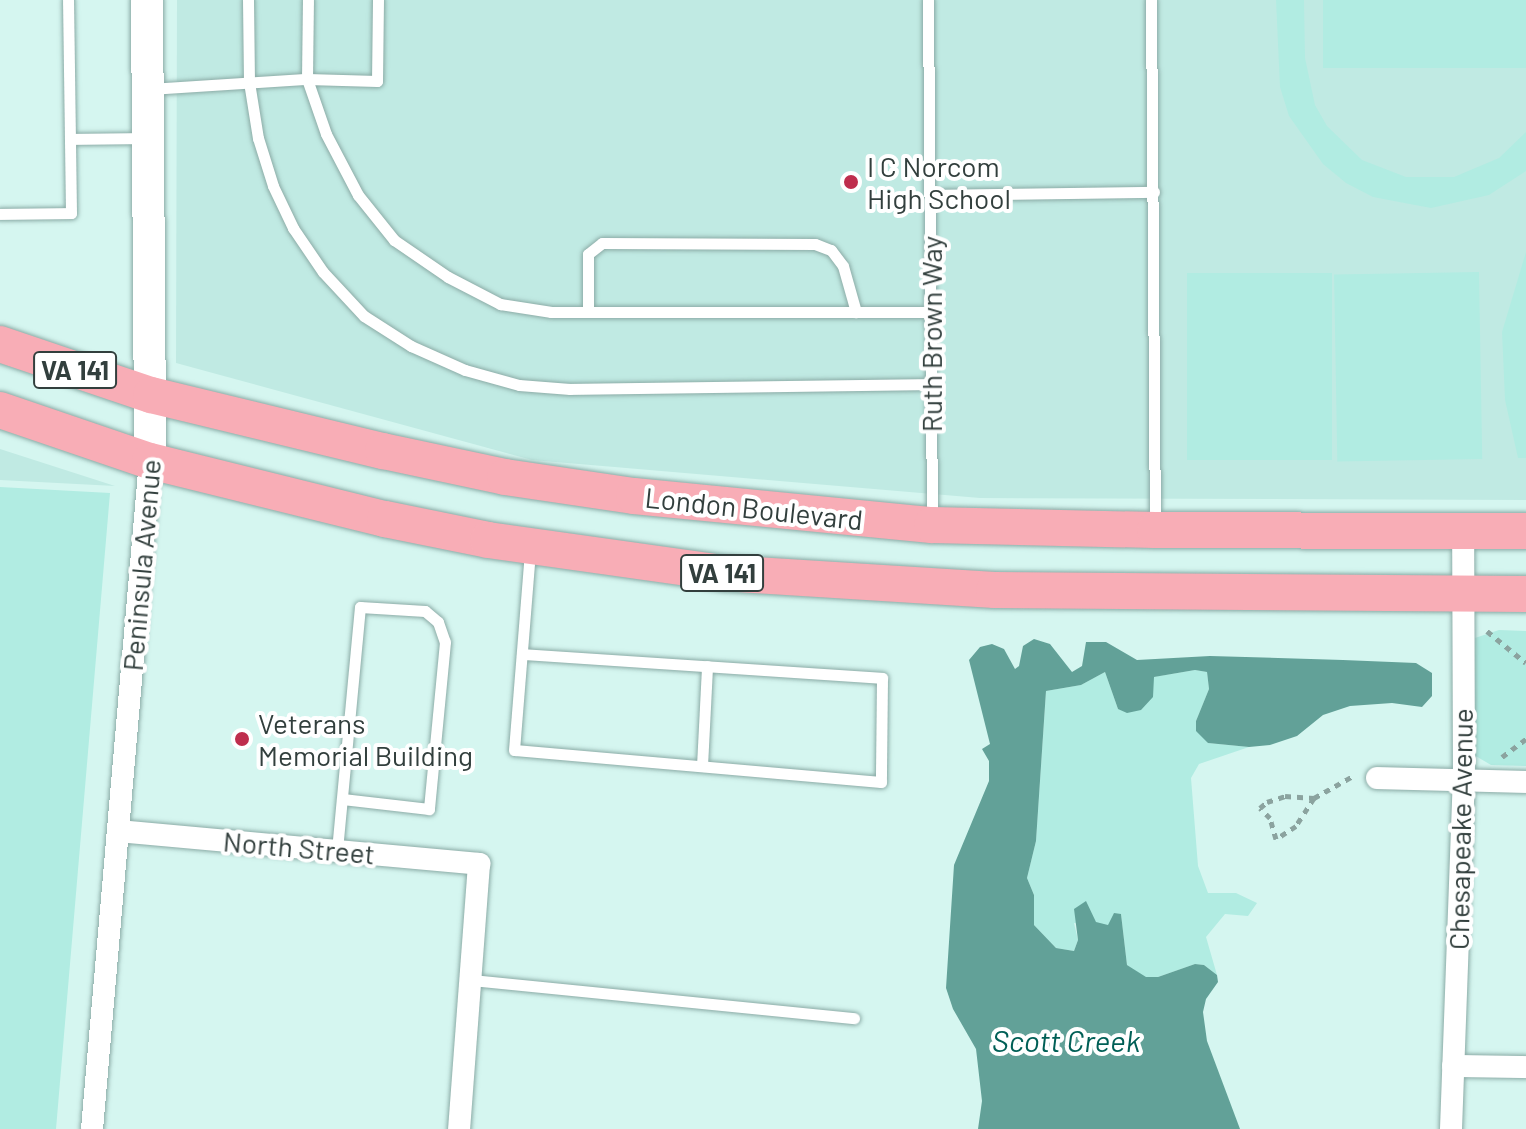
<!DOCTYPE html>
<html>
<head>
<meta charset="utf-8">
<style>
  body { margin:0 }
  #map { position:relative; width:1526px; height:1129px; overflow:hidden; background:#d5f6f0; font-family:Barlow,sans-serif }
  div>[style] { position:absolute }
  .built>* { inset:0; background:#c0eae3 }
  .green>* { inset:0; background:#b1ece2; transform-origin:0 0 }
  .water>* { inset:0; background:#62a198 }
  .path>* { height:5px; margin-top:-2.5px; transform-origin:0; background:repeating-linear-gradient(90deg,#8ba39f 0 6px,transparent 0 12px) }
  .roads { filter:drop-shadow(0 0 2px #8baba6) drop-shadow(0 0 2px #8baba6) }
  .lane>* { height:11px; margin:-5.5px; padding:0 5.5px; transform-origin:5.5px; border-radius:5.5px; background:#fff }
  .street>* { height:22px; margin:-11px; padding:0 11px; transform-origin:11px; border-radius:11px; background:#fff }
  .secondary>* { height:32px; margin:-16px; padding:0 16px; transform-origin:16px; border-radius:16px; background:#fff }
  .primary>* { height:36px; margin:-18px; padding:0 18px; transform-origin:18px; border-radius:18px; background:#f8adb6 }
  .dots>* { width:22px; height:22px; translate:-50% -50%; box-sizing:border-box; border:4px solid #fff; border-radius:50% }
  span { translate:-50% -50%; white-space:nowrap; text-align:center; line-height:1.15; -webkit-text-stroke:8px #fff; paint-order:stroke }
  .shield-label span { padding:2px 6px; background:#fff; border:2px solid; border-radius:6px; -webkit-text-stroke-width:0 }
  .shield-label { font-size:26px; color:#323f3d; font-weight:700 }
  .poi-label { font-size:28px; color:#323f3d }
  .left { translate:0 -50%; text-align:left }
  .street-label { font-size:28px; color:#323f3d }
  .water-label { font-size:30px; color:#005f56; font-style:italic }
</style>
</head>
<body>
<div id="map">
  <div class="built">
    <i style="clip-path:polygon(177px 0,1526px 0,1526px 500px,980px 498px,532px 460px,176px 363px)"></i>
    <i style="clip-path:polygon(0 449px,115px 486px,0 480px)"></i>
  </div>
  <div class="green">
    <i style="clip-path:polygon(1276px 0,1304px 0,1305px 58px,1315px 105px,1327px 126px,1362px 160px,1406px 177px,1454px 177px,1499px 158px,1526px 132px,1526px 171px,1489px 195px,1431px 208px,1373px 197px,1346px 183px,1323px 164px,1289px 116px,1280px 87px)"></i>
    <i style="left:1323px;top:0;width:203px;height:68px"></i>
    <i style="clip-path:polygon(1526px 252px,1526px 458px,1518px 458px,1505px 400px,1502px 332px)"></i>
    <i style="left:1479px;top:272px;width:187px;height:145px;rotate:89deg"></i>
    <i style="left:1332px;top:273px;width:187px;height:145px;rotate:90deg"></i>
    <i style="clip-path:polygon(0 487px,110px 493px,56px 1129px,0 1129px)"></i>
    <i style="clip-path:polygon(1499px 630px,1526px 631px,1526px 766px,1491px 765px,1469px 752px,1475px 638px)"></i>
    <i style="clip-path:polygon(1195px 670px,1207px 672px,1209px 689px,1196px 721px,1208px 743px,1249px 747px,1199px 764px,1191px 778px,1198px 866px,1208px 893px,1236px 893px,1257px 903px,1248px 916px,1225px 914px,1206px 937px,1217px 975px,1204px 965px,1195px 964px,1158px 977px,1146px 978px,1127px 965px,1121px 914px,1109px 925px,1074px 923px,1078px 940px,1074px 951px,1056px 948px,1034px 925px,1034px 895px,1027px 878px,1036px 841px,1046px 691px,1081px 685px,1105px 672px,1118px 709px,1153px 677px)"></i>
  </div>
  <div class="water">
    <i style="clip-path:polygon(1034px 639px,1050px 644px,1072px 672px,1082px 666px,1086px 642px,1106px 642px,1137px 660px,1210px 656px,1343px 660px,1416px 663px,1432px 673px,1432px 696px,1422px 707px,1392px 703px,1350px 706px,1323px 715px,1297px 736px,1270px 745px,1249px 747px,1208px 743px,1196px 731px,1196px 721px,1209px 689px,1207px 672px,1195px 670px,1154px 677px,1153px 697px,1141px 710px,1127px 713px,1118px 709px,1105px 672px,1081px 685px,1046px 691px,1036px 841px,1027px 878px,1034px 895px,1034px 925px,1056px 948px,1074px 951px,1078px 940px,1074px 909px,1086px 901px,1096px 922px,1108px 925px,1114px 913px,1121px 914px,1127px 965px,1146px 977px,1158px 977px,1195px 964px,1204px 965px,1217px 975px,1218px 982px,1206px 999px,1203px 1012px,1207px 1041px,1240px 1129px,978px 1129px,982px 1101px,976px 1049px,953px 1009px,946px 988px,954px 865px,989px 781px,989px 761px,982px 749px,990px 744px,969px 660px,980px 647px,992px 644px,1004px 649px,1015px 669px,1019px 666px,1023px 646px)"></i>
  </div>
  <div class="path">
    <i style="left:1487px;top:631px;width:50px;rotate:39.4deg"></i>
    <i style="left:1502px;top:757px;width:30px;rotate:-37deg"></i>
    <i style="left:1314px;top:798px;width:33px;rotate:123deg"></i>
    <i style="left:1296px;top:826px;width:24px;rotate:147deg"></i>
    <i style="left:1276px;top:839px;width:22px;rotate:-106deg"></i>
    <i style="left:1270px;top:818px;width:14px;rotate:-135deg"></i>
    <i style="left:1260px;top:808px;width:9px;rotate:-41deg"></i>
    <i style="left:1267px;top:802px;width:19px;rotate:-18deg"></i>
    <i style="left:1285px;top:796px;width:29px;rotate:4deg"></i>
    <i style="left:1314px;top:798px;width:45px;rotate:-29.4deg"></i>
  </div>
  <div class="roads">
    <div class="lane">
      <i style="left:248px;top:0;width:82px;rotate:89.3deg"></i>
      <i style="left:249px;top:82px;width:57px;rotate:80.9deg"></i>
      <i style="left:258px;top:138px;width:50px;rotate:72.6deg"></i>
      <i style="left:273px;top:186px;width:47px;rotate:64.5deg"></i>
      <i style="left:293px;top:228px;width:53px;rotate:55.7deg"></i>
      <i style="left:323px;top:272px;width:60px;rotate:47deg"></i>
      <i style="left:364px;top:316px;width:56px;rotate:32.6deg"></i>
      <i style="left:411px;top:346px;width:59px;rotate:24deg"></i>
      <i style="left:465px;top:370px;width:56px;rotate:15.5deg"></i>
      <i style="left:519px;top:385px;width:51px;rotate:4.5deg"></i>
      <i style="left:570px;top:389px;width:360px;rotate:-0.8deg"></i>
      <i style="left:378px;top:0;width:81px;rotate:90.7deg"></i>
      <i style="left:377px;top:81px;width:70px;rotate:-178.4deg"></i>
      <i style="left:307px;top:79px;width:58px;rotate:70.9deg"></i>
      <i style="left:326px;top:134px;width:69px;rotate:62.3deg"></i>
      <i style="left:358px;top:195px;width:58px;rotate:51.3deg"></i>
      <i style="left:394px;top:240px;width:65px;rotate:34.4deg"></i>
      <i style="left:448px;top:277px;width:59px;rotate:27.4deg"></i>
      <i style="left:500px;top:304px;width:52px;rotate:8.9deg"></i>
      <i style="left:551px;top:312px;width:379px"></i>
      <i style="left:928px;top:0;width:520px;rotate:89.56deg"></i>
      <i style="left:1151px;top:0;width:527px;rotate:89.57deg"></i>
      <i style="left:151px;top:89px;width:156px;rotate:-3.7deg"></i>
      <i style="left:307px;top:79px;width:79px;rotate:-89.3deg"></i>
      <i style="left:70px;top:139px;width:74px;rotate:-0.8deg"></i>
      <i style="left:931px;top:195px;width:223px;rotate:-0.8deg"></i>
      <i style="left:0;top:214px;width:71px;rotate:-0.8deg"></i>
      <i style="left:71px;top:213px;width:213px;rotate:-90.8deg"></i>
      <i style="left:588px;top:312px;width:58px;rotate:-90deg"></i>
      <i style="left:588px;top:254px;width:18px;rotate:-38deg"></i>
      <i style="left:602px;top:243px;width:213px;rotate:0.3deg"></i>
      <i style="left:815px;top:244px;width:17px;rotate:21deg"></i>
      <i style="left:831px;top:250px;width:20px;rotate:53deg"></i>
      <i style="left:843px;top:266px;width:48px;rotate:74.2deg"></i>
      <i style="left:522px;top:654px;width:361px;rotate:3.8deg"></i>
      <i style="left:882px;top:678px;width:104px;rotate:90.6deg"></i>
      <i style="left:881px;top:782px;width:368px;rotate:-175deg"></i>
      <i style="left:514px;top:750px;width:200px;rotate:-85.4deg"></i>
      <i style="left:702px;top:766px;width:100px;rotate:-87.1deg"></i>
      <i style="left:337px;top:850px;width:244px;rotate:-84.6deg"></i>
      <i style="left:360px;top:607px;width:65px;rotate:3.5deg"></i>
      <i style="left:425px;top:611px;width:17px;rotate:40deg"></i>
      <i style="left:438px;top:622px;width:21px;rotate:71deg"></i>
      <i style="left:445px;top:642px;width:168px;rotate:95.5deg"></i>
      <i style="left:429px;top:809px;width:87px;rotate:-173.4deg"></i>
      <i style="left:472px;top:980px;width:384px;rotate:5.7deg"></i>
    </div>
    <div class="street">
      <i style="left:1377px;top:778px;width:149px;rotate:1.5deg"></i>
      <i style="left:118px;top:831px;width:363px;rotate:5.2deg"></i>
      <i style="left:479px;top:864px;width:266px;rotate:94.3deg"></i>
      <i style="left:1453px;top:1066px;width:73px;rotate:0.8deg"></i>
      <i style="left:92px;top:1129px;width:671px;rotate:-85.04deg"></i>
      <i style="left:1451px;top:1129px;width:349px;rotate:-87.9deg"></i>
      <i style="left:1464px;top:780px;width:250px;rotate:-90.2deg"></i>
    </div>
    <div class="secondary">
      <i style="left:147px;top:0;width:461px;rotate:89.6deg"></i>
    </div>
    <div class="primary">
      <i style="left:0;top:344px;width:159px;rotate:18.7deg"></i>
      <i style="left:151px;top:395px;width:239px;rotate:13.6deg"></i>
      <i style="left:383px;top:451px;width:125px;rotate:12deg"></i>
      <i style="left:505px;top:477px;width:130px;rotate:8.4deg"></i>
      <i style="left:634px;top:496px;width:299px;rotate:5.6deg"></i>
      <i style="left:932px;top:525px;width:223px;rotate:1.3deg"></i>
      <i style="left:1155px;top:530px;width:371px;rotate:0.2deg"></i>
      <i style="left:0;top:410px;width:158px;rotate:18.8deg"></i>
      <i style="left:150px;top:461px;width:242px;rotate:13.9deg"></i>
      <i style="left:385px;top:519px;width:105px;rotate:11.5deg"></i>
      <i style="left:488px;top:540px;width:237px;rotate:8deg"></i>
      <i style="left:723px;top:573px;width:272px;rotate:3.6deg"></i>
      <i style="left:994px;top:590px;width:532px;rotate:0.43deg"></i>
    </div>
  </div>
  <div class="dots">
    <i style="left:851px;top:182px;background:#be2e4d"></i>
    <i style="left:242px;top:739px;background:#be2e4d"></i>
  </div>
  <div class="shield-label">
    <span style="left:75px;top:370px">VA 141</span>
    <span style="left:722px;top:573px">VA 141</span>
  </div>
  <div class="poi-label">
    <span class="left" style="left:867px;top:182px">I C Norcom<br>High School</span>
    <span class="left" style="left:258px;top:739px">Veterans<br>Memorial Building</span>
  </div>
  <div class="street-label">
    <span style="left:931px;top:334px;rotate:-90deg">Ruth Brown Way</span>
    <span style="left:754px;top:508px;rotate:6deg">London Boulevard</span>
    <span style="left:141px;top:565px;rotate:-85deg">Peninsula Avenue</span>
    <span style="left:1460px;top:829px;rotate:-89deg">Chesapeake Avenue</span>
    <span style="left:299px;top:847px;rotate:5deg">North Street</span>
  </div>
  <div class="water-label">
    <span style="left:1066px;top:1040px">Scott Creek</span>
  </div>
</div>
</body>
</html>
